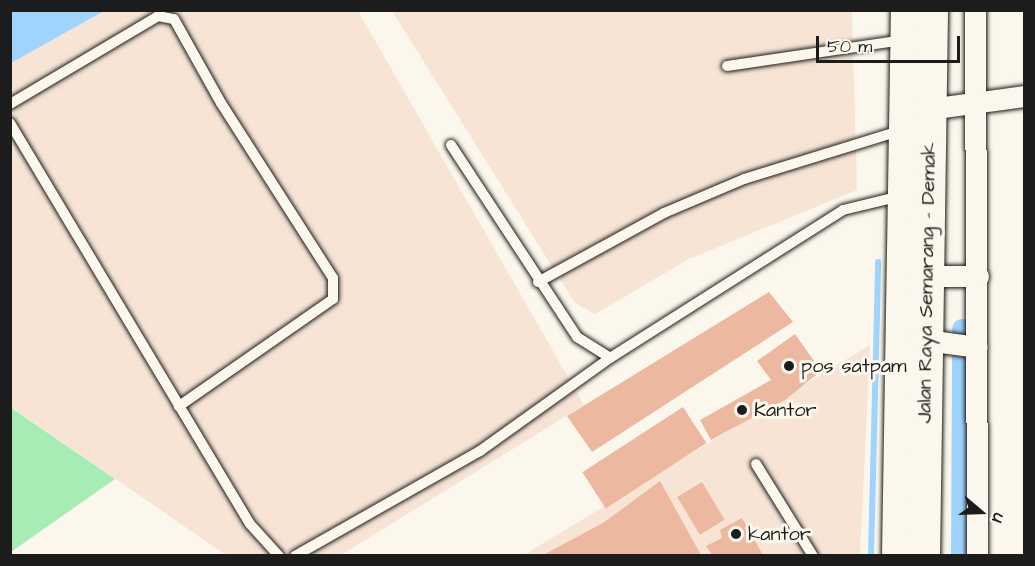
<!DOCTYPE html>
<html>
<head>
<meta charset="utf-8">
<style>
  body { margin:0 }
  #map { position:relative; width:1035px; height:566px; overflow:hidden; background:#fbf7ec; font-family:"Architects Daughter",sans-serif }
  div>[style] { position:absolute }
  .built>* { inset:0; background:#f7e4d5 }
  .green>* { inset:0; background:#a7ebb5 }
  .water>* { inset:0; background:#9ed4fd }
  .stream>* { height:6px; margin:-3px; padding:0 3px; transform-origin:3px; border-radius:3px; background:#9ed4fd }
  .canal>* { height:20px; margin:-10px; padding:0 10px; transform-origin:10px; border-radius:10px; background:#9ed4fd }
  .building>* { inset:0; background:#edb8a0; transform-origin:0 0 }
  .roads { filter:drop-shadow(0 0 2px #1c1c1c) drop-shadow(0 0 2px #1c1c1c) }
  .service>* { height:10px; margin:-5px; padding:0 5px; transform-origin:5px; border-radius:5px; background:#fbf7ec }
  .minor>* { height:21px; margin:-10.5px; padding:0 10.5px; transform-origin:10.5px; border-radius:10.5px; background:#fbf7ec }
  .trunk>* { height:33px; margin:-16.5px; padding:0 16.5px; transform-origin:16.5px; border-radius:16.5px; background:#fbf7ec }
  .dots>* { width:16px; height:16px; translate:-50% -50%; box-sizing:border-box; border:3px solid #fbf7ec; border-radius:50% }
  span { translate:-50% -50%; white-space:nowrap; text-align:center; line-height:1.15; -webkit-text-stroke:6px #fbf7ec; paint-order:stroke }
  .street-label { font-size:20px; color:#1c1c1c }
  .poi-label { font-size:20px; color:#1c1c1c }
  .left { translate:0 -50%; text-align:left }
  .frame { position:absolute; inset:0; border:12px solid #1c1c1c; pointer-events:none }
  .north { position:absolute; left:951px; top:482px; width:60px; height:60px; -webkit-text-stroke:4px #fbf7ec; paint-order:stroke; rotate:109deg; font-size:16px; font-weight:700; line-height:24px; text-align:center; color:#1c1c1c }
  .north::after { content:''; display:block; margin:auto; width:21px; height:27px; background:#1c1c1c; clip-path:polygon(50% 0,100% 100%,50% 72%,0 100%) }
  .scale { position:absolute; left:816px; top:36px; width:144px; height:27px; box-sizing:border-box; border:3px solid #1c1c1c; border-top:0; padding-left:8px; font-size:18px; line-height:21px; white-space:nowrap; color:#1c1c1c; -webkit-text-stroke:4px #fbf7ec; paint-order:stroke }
</style>
</head>
<body>
<div id="map">
  <div class="built">
    <i style="clip-path:polygon(104px 11px,358px 11px,584px 405px,341px 555px,226px 555px,11px 407px,10px 63px)"></i>
    <i style="clip-path:polygon(392px 11px,852px 11px,857px 190px,689px 259px,595px 314px,575px 303px)"></i>
    <i style="clip-path:polygon(870px 345px,860px 555px,524px 555px)"></i>
  </div>
  <div class="green">
    <i style="clip-path:polygon(10px 407px,115px 479px,11px 552px,10px 552px)"></i>
  </div>
  <div class="water">
    <i style="clip-path:polygon(11px 10px,104px 10px,104px 11px,11px 63px)"></i>
  </div>
  <div class="stream">
    <i style="left:871px;top:556px;width:294px;rotate:-88.6deg"></i>
  </div>
  <div class="canal">
    <i style="left:961px;top:556px;width:227px;rotate:-89.7deg"></i>
  </div>
  <div class="building">
    <i style="clip-path:polygon(769px 292px,793px 322px,592px 452px,567px 416px)"></i>
    <i style="clip-path:polygon(795px 334px,821px 371px,785px 400px,711px 440px,700px 420px,771px 380px,757px 361px)"></i>
    <i style="left:683px;top:407px;width:43px;height:120px;rotate:57deg"></i>
    <i style="clip-path:polygon(660px 481px,701px 555px,543px 555px,603px 523px)"></i>
    <i style="left:702px;top:482px;width:44px;height:29px;rotate:59deg"></i>
    <i style="clip-path:polygon(742px 518px,763px 555px,712px 555px,706px 546px,722px 538px,720px 530px)"></i>
  </div>
  <div class="roads">
    <div class="service">
      <i style="left:727px;top:66px;width:179px;rotate:-8.4deg"></i>
      <i style="left:10px;top:104px;width:172px;rotate:-30.7deg"></i>
      <i style="left:158px;top:16px;width:16px;rotate:11deg"></i>
      <i style="left:174px;top:19px;width:96px;rotate:60.8deg"></i>
      <i style="left:221px;top:103px;width:208px;rotate:57.4deg"></i>
      <i style="left:333px;top:278px;width:21px;rotate:90deg"></i>
      <i style="left:333px;top:299px;width:188px;rotate:145.2deg"></i>
      <i style="left:10px;top:123px;width:467px;rotate:59.1deg"></i>
      <i style="left:250px;top:524px;width:43px;rotate:47.8deg"></i>
      <i style="left:451px;top:145px;width:230px;rotate:56.7deg"></i>
      <i style="left:577px;top:337px;width:39px;rotate:32deg"></i>
      <i style="left:610px;top:358px;width:276px;rotate:-32.4deg"></i>
      <i style="left:843px;top:210px;width:60px;rotate:-13.6deg"></i>
      <i style="left:538px;top:282px;width:144px;rotate:-28.7deg"></i>
      <i style="left:664px;top:213px;width:87px;rotate:-23deg"></i>
      <i style="left:744px;top:179px;width:165px;rotate:-17.2deg"></i>
      <i style="left:756px;top:464px;width:108px;rotate:58.2deg"></i>
      <i style="left:295px;top:556px;width:213px;rotate:-29.6deg"></i>
      <i style="left:480px;top:451px;width:160px;rotate:-35.6deg"></i>
    </div>
    <div class="minor">
      <i style="left:975px;top:10px;width:546px;rotate:89.79deg"></i>
      <i style="left:929px;top:109px;width:96px;rotate:-7.8deg"></i>
      <i style="left:927px;top:276px;width:51px"></i>
      <i style="left:926px;top:340px;width:51px;rotate:7.8deg"></i>
    </div>
    <div class="trunk">
      <i style="left:898px;top:556px;width:546px;rotate:-89.06deg"></i>
      <i style="left:923px;top:556px;width:546px;rotate:-89.16deg"></i>
    </div>
  </div>
  <div class="dots">
    <i style="left:789px;top:366px;background:#1c1c1c"></i>
    <i style="left:742px;top:410px;background:#1c1c1c"></i>
    <i style="left:736px;top:534px;background:#1c1c1c"></i>
  </div>
  <div class="street-label">
    <span style="left:927px;top:283px;rotate:-89deg">Jalan Raya Semarang - Demak</span>
  </div>
  <div class="poi-label">
    <span class="left" style="left:801px;top:366px">pos satpam</span>
    <span class="left" style="left:754px;top:410px">Kantor</span>
    <span class="left" style="left:748px;top:534px">kantor</span>
  </div>
  <div class="frame"></div>
  <div class="north">U</div>
  <div class="scale">50 m</div>
</div>
</body>
</html>
